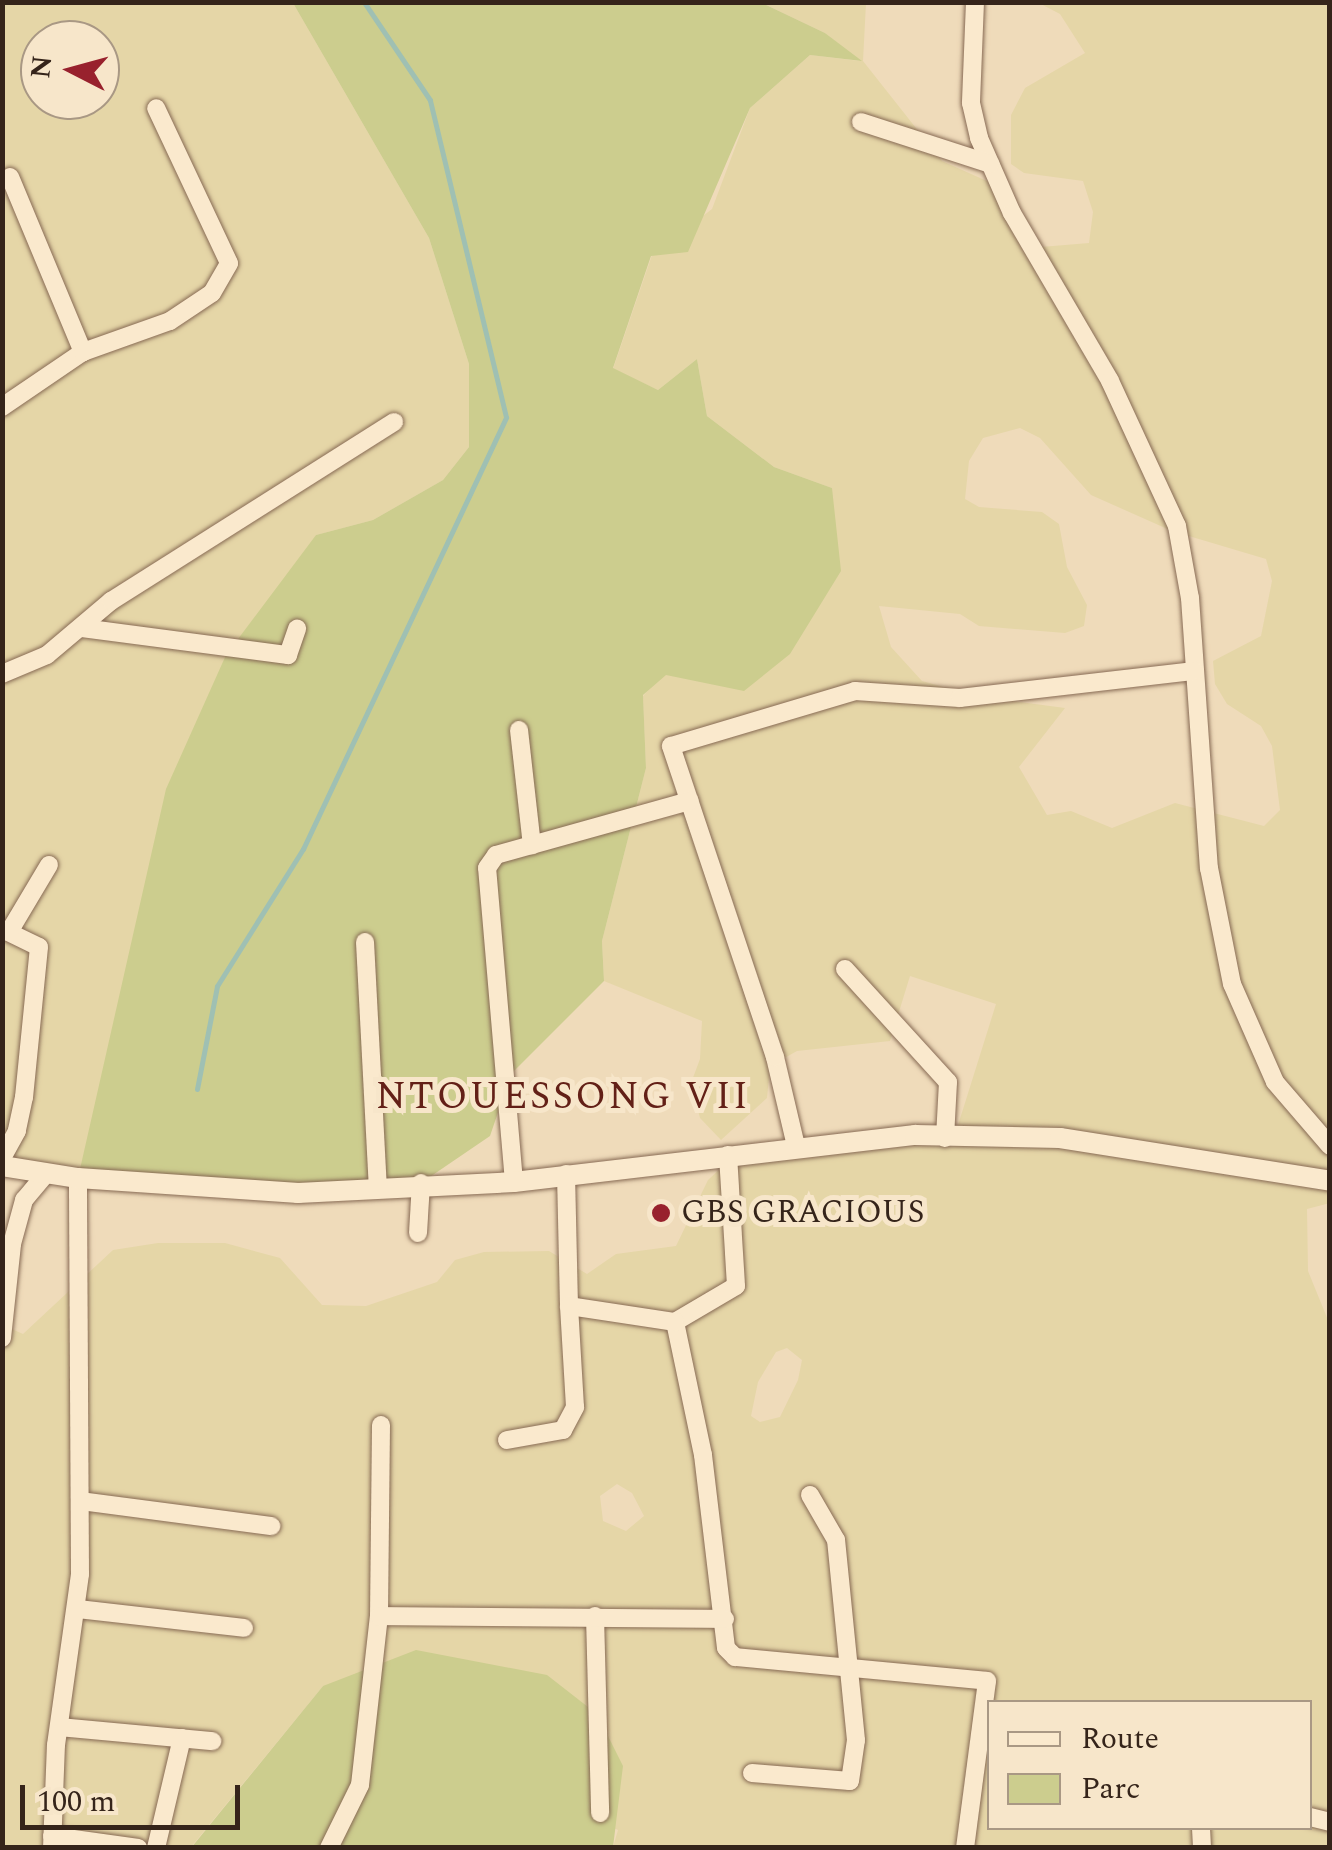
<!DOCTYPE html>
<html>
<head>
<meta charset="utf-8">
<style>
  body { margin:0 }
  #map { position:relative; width:1332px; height:1850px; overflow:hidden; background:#efdbba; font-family:Spectral,serif }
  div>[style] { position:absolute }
  .farmland>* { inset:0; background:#e5d6a7 }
  .green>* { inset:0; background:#cccd8e }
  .stream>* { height:5px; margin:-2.5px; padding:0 2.5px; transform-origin:2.5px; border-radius:2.5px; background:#9fc0b3 }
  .roads { filter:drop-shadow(0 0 2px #876a54) drop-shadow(0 0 2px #876a54) }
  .minor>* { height:18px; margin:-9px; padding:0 9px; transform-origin:9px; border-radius:9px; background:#fae9cd }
  .tertiary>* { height:20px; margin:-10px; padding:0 10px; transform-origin:10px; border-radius:10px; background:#fae9cd }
  .dots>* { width:28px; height:28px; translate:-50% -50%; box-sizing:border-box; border:5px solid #f7e6ca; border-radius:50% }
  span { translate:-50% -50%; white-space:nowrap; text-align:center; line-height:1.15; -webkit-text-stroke:10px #f7e6ca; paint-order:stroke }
  .poi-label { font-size:32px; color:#35241a }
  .left { translate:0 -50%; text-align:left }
  .quarter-label { font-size:38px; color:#632017; letter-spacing:2.5px }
  .frame { position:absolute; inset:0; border:5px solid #35241a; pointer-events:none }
  .legend { position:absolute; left:987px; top:1700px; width:325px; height:130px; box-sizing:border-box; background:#f7e6ca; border:2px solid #a99884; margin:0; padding:12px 18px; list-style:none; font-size:30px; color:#35241a }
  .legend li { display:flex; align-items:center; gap:20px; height:50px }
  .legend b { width:50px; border:2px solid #a99884 }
  .north { position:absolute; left:20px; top:20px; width:100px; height:100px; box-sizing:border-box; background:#f7e6ca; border:2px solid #a99884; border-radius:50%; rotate:276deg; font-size:28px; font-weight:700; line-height:40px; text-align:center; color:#35241a }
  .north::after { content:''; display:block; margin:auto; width:35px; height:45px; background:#98212d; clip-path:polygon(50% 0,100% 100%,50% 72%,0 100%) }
  .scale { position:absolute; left:20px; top:1785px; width:220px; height:45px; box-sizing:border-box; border:5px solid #35241a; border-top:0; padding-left:12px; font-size:30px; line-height:35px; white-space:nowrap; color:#35241a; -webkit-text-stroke:8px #f7e6ca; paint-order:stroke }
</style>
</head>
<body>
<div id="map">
  <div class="farmland">
    <i style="clip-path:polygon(evenodd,2px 3px,293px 3px,429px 238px,469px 364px,469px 447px,443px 480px,373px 520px,316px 535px,78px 1178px,3px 1166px,2px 3px,40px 40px,100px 40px,100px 100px,40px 100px,40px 40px)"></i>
    <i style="clip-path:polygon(evenodd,762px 3px,866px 3px,863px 61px,942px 161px,989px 182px,1041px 247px,1089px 243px,1093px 212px,1083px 181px,1024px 173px,1011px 164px,1011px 115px,1025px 88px,1085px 53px,1060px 14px,1039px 3px,1329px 3px,1330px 1203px,1307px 1209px,1308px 1271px,1330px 1325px,1329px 1847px,613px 1847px,618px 1830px,323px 1686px,191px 1847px,3px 1848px,3px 1325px,23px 1334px,113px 1250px,158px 1243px,225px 1243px,280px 1258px,322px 1305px,366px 1306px,437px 1282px,455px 1260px,484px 1252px,549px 1251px,587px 1274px,616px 1254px,676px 1246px,708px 1180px,733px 1157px,954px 1138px,996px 1004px,910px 976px,890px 1041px,797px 1051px,770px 1066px,767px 1098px,721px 1140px,700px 1118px,691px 1083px,700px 1059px,702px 1021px,604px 981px,602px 941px,646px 768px,643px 696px,832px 488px,774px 467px,707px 416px,697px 359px,658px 390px,613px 369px,652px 255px,712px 209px,750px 108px,810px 55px,860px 61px,825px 33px,762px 3px,1020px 428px,1040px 438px,1091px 495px,1172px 531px,1266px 559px,1272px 581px,1261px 636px,1213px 661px,1215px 684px,1227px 704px,1261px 726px,1272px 746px,1280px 810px,1264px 826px,1175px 803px,1112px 828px,1071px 811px,1047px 815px,1019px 767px,1065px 708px,976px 696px,922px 681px,891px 647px,879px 606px,960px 614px,979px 626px,1065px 633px,1084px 626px,1087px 605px,1067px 567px,1059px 524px,1042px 512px,979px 507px,965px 499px,969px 461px,983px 438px,1020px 428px,762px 3px,787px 1348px,802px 1360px,798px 1380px,780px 1417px,760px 1422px,751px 1416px,758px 1382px,776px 1352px,787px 1348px,762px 3px,617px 1484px,632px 1493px,644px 1516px,626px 1531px,603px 1521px,600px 1496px,617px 1484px,762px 3px,989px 1702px,1310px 1702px,1310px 1828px,989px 1828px,989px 1702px)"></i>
  </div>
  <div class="green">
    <i style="clip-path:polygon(293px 3px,762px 3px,825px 33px,862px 61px,810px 55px,750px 108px,688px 252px,651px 256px,613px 368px,658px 390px,697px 359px,707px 416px,774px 467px,832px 488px,841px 571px,790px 654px,744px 691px,666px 675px,643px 695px,646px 768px,602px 941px,604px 981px,511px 1074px,490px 1136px,421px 1183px,378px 1189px,78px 1178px,166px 789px,226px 655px,316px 535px,373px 520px,443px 480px,469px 447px,469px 364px,429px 238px)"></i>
    <i style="clip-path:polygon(416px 1650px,547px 1675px,597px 1714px,623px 1766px,613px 1847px,191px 1848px,323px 1686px)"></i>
  </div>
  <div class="stream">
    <i style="left:197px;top:1089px;width:105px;rotate:-79deg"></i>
    <i style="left:217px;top:986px;width:162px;rotate:-57.9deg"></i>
    <i style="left:303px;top:849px;width:477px;rotate:-64.8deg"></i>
    <i style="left:506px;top:417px;width:326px;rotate:-103.5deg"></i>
    <i style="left:430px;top:100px;width:118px;rotate:-124deg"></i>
  </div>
  <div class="roads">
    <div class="minor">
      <i style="left:975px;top:2px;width:101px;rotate:92.3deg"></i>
      <i style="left:971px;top:103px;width:36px;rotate:77deg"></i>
      <i style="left:979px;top:138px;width:82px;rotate:66.3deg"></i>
      <i style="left:1012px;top:213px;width:194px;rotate:59.7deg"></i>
      <i style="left:1110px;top:381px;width:160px;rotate:65.2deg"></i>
      <i style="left:1177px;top:526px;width:73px;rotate:79.8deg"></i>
      <i style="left:1190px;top:598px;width:271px;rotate:86deg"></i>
      <i style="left:1209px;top:868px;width:118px;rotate:78.8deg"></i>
      <i style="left:1232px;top:984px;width:107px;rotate:66.3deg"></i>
      <i style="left:1275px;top:1082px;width:84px;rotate:49.3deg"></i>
      <i style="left:861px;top:122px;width:136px;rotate:18deg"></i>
      <i style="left:10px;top:177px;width:190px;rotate:67.4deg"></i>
      <i style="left:2px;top:407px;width:98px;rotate:-34.2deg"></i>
      <i style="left:83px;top:352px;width:92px;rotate:-19.6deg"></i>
      <i style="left:170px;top:321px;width:50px;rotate:-33.7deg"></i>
      <i style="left:212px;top:293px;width:34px;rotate:-60deg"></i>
      <i style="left:229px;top:263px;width:171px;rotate:-115.2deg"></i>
      <i style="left:82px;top:628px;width:208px;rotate:7.5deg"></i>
      <i style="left:288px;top:655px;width:28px;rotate:-71deg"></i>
      <i style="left:2px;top:674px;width:49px;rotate:-22.9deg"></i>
      <i style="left:47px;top:655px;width:84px;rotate:-40.2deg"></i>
      <i style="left:111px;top:601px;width:335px;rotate:-32.3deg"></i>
      <i style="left:519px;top:730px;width:116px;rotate:83.6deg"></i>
      <i style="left:2px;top:929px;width:41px;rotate:25.9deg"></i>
      <i style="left:39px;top:947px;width:151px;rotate:95.7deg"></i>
      <i style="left:24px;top:1097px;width:35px;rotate:102deg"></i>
      <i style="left:17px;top:1131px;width:31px;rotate:119deg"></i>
      <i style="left:9px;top:932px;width:78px;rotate:-59.2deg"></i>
      <i style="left:365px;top:942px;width:247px;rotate:87deg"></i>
      <i style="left:845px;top:969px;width:153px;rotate:47.7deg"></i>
      <i style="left:948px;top:1082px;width:56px;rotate:93.1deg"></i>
      <i style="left:796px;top:1146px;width:91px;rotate:-103.3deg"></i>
      <i style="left:775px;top:1057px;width:328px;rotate:-108.5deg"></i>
      <i style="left:671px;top:746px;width:192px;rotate:-16.6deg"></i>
      <i style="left:855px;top:691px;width:105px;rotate:3.8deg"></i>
      <i style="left:960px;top:698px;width:236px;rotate:-6.6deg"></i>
      <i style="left:728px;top:1155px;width:131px;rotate:86.5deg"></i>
      <i style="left:736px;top:1286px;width:71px;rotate:149.5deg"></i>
      <i style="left:675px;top:1322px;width:136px;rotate:78.1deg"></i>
      <i style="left:703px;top:1455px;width:194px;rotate:83.2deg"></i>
      <i style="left:726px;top:1648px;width:13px;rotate:45deg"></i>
      <i style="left:735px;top:1657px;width:253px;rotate:5.4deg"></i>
      <i style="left:987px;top:1681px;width:168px;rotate:97.5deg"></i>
      <i style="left:566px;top:1174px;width:132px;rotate:88.7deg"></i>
      <i style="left:569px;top:1306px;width:107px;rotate:8.6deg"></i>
      <i style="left:514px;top:1182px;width:315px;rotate:-94.9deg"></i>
      <i style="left:487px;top:868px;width:16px;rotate:-55deg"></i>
      <i style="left:496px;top:855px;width:201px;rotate:-15.6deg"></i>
      <i style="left:418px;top:1233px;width:50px;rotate:-86.6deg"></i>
      <i style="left:2px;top:1338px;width:95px;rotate:-83.9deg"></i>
      <i style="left:12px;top:1244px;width:46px;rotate:-74.7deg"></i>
      <i style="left:24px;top:1200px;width:33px;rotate:-50deg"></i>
      <i style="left:507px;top:1440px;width:57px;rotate:-10.1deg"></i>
      <i style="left:563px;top:1430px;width:26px;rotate:-62deg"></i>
      <i style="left:575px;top:1407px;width:101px;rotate:-93.4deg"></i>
      <i style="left:81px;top:1501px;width:192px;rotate:7.5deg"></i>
      <i style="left:78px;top:1609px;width:167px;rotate:6.5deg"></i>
      <i style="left:379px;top:1616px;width:191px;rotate:-89.4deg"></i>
      <i style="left:595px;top:1616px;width:197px;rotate:88.5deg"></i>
      <i style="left:60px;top:1727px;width:153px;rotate:5.3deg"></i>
      <i style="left:752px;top:1773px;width:98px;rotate:4.7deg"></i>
      <i style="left:850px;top:1781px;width:41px;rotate:-81.7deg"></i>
      <i style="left:856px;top:1740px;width:201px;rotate:-95.7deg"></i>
      <i style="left:836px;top:1540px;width:52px;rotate:-120deg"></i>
      <i style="left:1310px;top:1817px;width:21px;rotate:14deg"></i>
      <i style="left:1201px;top:1828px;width:20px;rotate:87deg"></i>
      <i style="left:52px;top:1836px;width:87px;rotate:7.9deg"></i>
      <i style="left:52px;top:1848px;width:103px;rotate:-87.8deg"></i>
      <i style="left:56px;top:1745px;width:173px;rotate:-82deg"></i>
      <i style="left:80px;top:1574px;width:396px;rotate:-90.3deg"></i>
      <i style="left:156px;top:1848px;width:113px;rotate:-76.7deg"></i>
      <i style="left:329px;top:1848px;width:70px;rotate:-63.8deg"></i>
      <i style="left:360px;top:1785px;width:170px;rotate:-83.6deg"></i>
      <i style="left:379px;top:1616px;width:346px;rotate:0.5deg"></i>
    </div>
    <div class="tertiary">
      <i style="left:2px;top:1166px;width:77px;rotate:9deg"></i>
      <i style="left:78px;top:1178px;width:221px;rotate:3.9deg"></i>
      <i style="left:298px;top:1193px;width:216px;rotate:-2.9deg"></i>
      <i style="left:514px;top:1182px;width:404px;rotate:-6.7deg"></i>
      <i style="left:915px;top:1135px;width:145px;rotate:1.2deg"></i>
      <i style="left:1060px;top:1138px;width:273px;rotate:9deg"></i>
    </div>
  </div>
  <div class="dots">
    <i style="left:661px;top:1213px;background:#98212d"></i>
  </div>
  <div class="poi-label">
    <span class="left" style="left:681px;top:1213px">GBS GRACIOUS</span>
  </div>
  <div class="quarter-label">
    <span style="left:563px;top:1098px">NTOUESSONG VII</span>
  </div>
  <div class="frame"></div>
  <ul class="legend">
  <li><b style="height:12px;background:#fae9cd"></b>Route</li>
  <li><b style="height:28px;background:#cccd8e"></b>Parc</li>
  </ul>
  <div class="north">N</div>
  <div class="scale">100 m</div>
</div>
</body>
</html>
